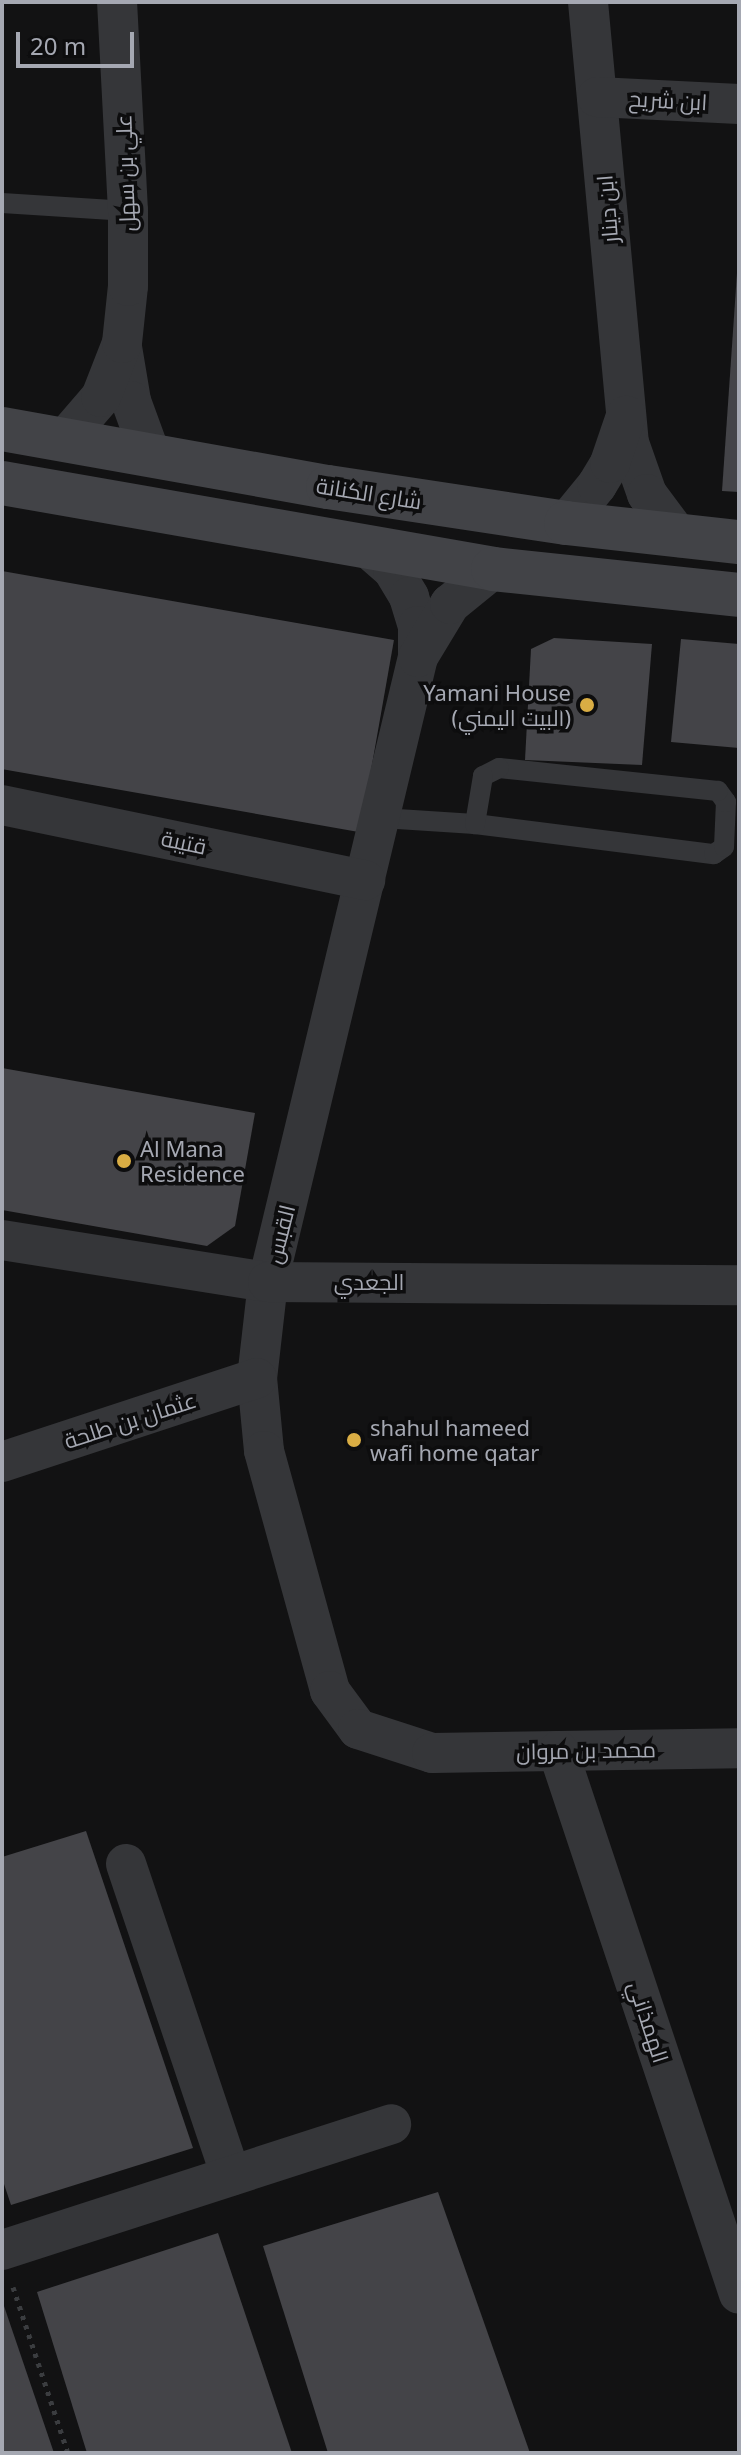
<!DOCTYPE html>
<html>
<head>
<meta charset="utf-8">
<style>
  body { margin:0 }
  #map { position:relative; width:741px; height:2455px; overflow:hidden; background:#121213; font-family:"Noto Sans",Cairo,sans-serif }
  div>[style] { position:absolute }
  .building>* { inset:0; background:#444448; transform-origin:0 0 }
  .path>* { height:5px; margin-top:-2.5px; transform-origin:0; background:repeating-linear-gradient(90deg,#3b3d40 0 4px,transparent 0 10px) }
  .lane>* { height:20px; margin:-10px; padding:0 10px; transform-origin:10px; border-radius:10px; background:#353639 }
  .street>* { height:40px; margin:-20px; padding:0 20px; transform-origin:20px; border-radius:20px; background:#353639 }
  .secondary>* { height:44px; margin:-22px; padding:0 22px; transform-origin:22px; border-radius:22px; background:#424347 }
  .dots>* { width:22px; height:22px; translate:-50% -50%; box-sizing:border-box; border:4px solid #0d0d0e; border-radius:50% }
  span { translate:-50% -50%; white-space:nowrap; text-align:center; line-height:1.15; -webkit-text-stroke:7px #0d0d0e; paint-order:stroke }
  .street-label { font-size:22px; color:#a5a8b2 }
  .poi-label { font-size:22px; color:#a5a8b2 }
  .right { translate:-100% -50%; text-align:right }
  .left { translate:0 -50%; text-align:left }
  .frame { position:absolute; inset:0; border:4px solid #a5a8b2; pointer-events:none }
  .scale { position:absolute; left:16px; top:32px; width:118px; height:36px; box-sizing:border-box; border:4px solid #a5a8b2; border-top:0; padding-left:10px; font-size:24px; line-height:28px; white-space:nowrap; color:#a5a8b2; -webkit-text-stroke:6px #0d0d0e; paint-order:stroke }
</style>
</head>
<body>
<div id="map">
  <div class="building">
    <i style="clip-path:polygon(737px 273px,739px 273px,739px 492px,722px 491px)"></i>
    <i style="left:2px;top:571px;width:398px;height:195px;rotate:10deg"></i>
    <i style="clip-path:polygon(554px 638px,652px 644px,642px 765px,525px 760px,531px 649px)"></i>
    <i style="clip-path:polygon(681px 639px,739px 644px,739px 748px,671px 742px)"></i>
    <i style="clip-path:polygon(2px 1068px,255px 1113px,235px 1226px,207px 1246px,2px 1210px)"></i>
    <i style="clip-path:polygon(86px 1831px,193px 2148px,11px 2205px,2px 2178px,2px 1857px)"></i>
    <i style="clip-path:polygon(438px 2192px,530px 2453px,328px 2453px,263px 2246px)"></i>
    <i style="clip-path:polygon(218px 2233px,292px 2453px,87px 2453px,37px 2292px)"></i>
    <i style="clip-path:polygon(2px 2306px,4px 2306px,54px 2453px,2px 2453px)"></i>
  </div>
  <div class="path">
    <i style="left:13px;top:2287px;width:175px;rotate:71.7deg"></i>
  </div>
  <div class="lane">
    <i style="left:2px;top:203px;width:126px;rotate:3.6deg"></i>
    <i style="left:382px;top:818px;width:93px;rotate:3.7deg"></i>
    <i style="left:475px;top:824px;width:241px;rotate:7.2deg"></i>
    <i style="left:714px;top:854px;width:12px;rotate:-35deg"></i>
    <i style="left:724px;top:847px;width:45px;rotate:-87.5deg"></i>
    <i style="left:726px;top:802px;width:14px;rotate:-126deg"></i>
    <i style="left:718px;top:791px;width:220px;rotate:-174deg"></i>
    <i style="left:499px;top:768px;width:18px;rotate:153deg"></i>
    <i style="left:483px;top:776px;width:49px;rotate:99.5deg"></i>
  </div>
  <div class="street">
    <i style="left:588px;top:2px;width:443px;rotate:84.7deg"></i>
    <i style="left:629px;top:443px;width:54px;rotate:70.6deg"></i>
    <i style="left:647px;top:494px;width:54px;rotate:53.3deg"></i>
    <i style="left:597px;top:97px;width:142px;rotate:2.8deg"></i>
    <i style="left:122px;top:347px;width:55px;rotate:80.5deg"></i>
    <i style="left:131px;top:401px;width:59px;rotate:70deg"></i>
    <i style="left:63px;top:441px;width:58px;rotate:-49.2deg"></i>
    <i style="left:101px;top:397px;width:58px;rotate:-68.7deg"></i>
    <i style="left:122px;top:343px;width:57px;rotate:-84deg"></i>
    <i style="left:128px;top:286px;width:75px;rotate:-90deg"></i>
    <i style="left:128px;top:211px;width:209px;rotate:-93deg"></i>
    <i style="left:566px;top:523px;width:49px;rotate:-50.8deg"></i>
    <i style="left:597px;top:485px;width:26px;rotate:-59deg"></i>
    <i style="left:610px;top:463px;width:50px;rotate:-71.2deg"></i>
    <i style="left:368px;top:548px;width:33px;rotate:41deg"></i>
    <i style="left:393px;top:570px;width:31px;rotate:59deg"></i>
    <i style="left:409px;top:597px;width:30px;rotate:73deg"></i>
    <i style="left:418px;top:626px;width:31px;rotate:90deg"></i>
    <i style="left:418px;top:657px;width:643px;rotate:103.5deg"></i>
    <i style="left:268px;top:1282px;width:97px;rotate:96.5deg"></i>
    <i style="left:257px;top:1378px;width:73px;rotate:84.5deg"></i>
    <i style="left:264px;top:1451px;width:249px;rotate:74.6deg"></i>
    <i style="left:330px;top:1691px;width:47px;rotate:53.6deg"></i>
    <i style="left:358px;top:1729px;width:78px;rotate:18deg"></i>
    <i style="left:432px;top:1753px;width:307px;rotate:-0.9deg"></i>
    <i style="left:418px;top:657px;width:62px;rotate:-58.9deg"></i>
    <i style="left:450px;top:604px;width:55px;rotate:-39.1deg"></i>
    <i style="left:2px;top:805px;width:371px;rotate:11.7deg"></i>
    <i style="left:2px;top:1240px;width:269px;rotate:9deg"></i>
    <i style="left:268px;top:1282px;width:471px;rotate:0.4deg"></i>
    <i style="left:2px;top:1462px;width:268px;rotate:-18.2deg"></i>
    <i style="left:558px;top:1751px;width:572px;rotate:71.57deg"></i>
    <i style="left:126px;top:1864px;width:329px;rotate:71.4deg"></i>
    <i style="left:2px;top:2250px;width:409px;rotate:-17.9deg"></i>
  </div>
  <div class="secondary">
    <i style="left:2px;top:429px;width:331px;rotate:10.1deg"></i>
    <i style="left:328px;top:487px;width:241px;rotate:8.6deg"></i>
    <i style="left:566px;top:523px;width:174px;rotate:6.3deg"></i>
    <i style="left:2px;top:483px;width:498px;rotate:9.9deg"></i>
    <i style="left:493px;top:569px;width:247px;rotate:6deg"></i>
  </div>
  <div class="dots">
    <i style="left:587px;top:705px;background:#d9ad44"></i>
    <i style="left:124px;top:1161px;background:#d9ad44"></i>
    <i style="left:354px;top:1440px;background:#d9ad44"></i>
  </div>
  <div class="street-label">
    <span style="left:668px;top:100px;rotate:3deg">ابن شريح</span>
    <span style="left:125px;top:173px;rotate:-92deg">علي بن سهل</span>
    <span style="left:607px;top:209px;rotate:-95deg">ابن دينار</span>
    <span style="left:369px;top:493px;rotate:9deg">شارع الكنانة</span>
    <span style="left:184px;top:842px;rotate:12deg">قتيبة</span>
    <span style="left:280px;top:1234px;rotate:-76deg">القبس</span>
    <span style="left:369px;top:1282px">الجعدي</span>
    <span style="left:130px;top:1420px;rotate:-18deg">عثمان بن طلحة</span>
    <span style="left:586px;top:1750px;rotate:-1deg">محمد بن مروان</span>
    <span style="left:649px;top:2022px;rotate:72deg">الهمذاني</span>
  </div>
  <div class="poi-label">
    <span class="right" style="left:571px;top:705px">Yamani House<br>(البيت اليمني)</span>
    <span class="left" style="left:140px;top:1161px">Al Mana<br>Residence</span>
    <span class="left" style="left:370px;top:1440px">shahul hameed<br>wafi home qatar</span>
  </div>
  <div class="frame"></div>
  <div class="scale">20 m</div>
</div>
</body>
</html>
